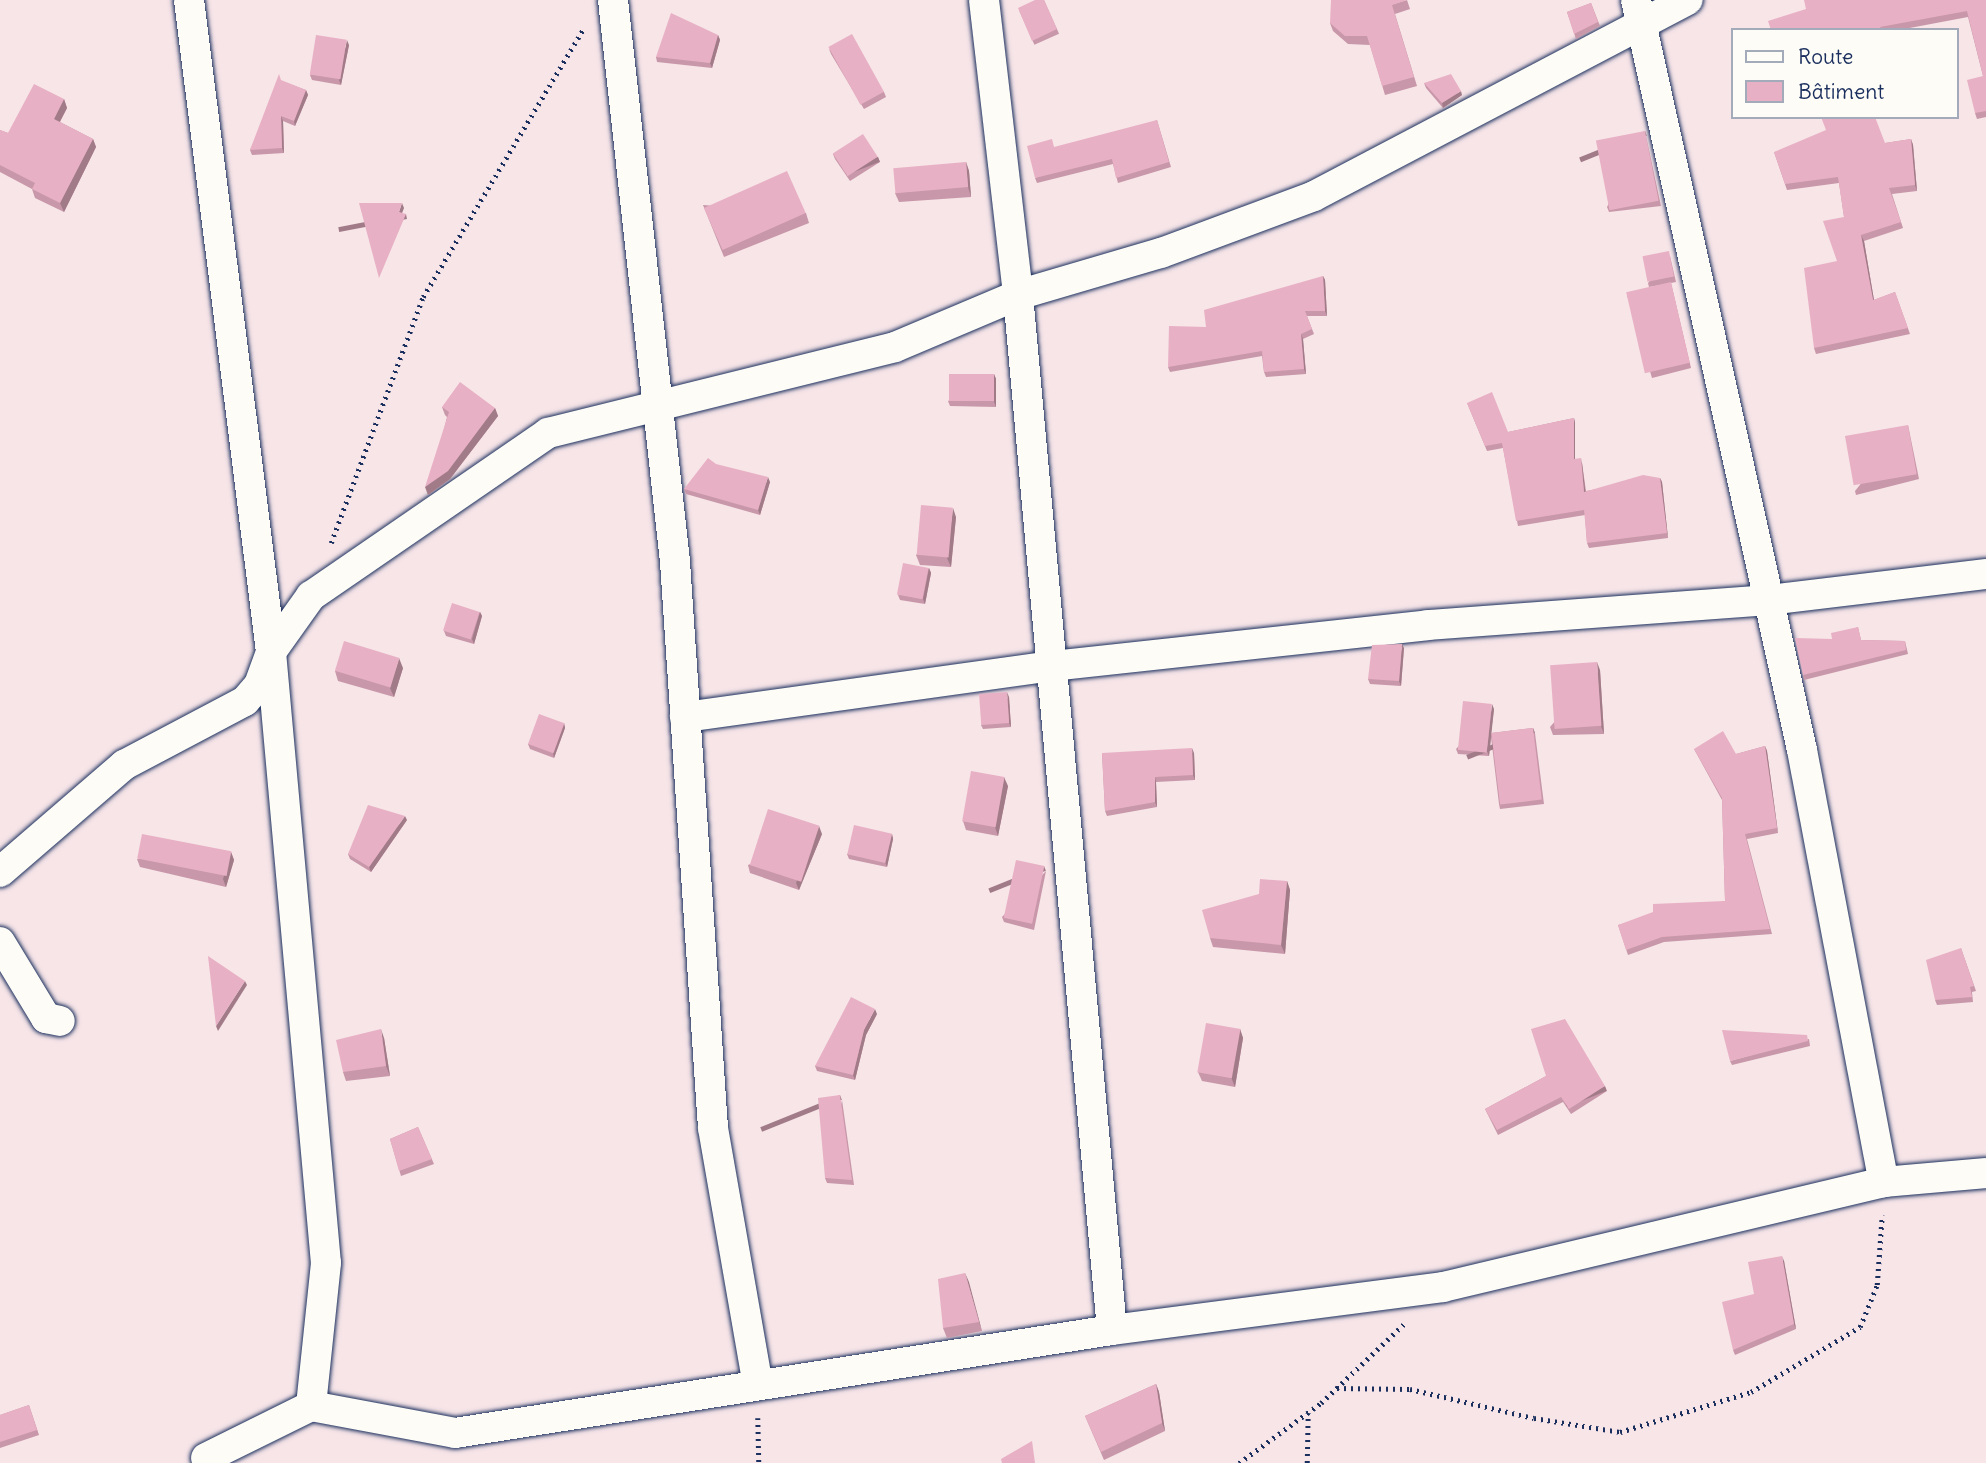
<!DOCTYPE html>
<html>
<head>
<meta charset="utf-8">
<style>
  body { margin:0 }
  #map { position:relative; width:1986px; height:1463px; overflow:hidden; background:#f7e5e8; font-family:Delius,sans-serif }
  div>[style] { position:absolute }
  .path>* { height:4.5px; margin-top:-2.25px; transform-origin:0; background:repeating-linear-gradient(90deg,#1b2f5e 0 2px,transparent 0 7px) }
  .roads { filter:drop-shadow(0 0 2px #1b2f5e) drop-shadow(0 0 2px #1b2f5e) }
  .minor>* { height:30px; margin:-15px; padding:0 15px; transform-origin:15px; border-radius:15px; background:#fdfcf7 }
  .wall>* { inset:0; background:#c897a9; transform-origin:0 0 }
  .shaded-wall>* { inset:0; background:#a27b89; transform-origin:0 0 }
  .building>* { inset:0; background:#e8b0c4; transform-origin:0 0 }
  span { translate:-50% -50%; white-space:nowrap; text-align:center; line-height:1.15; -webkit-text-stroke:5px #fdfcf7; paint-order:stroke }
  .legend { position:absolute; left:1731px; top:28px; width:228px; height:91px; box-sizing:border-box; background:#fdfcf7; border:2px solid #a3aaba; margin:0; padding:9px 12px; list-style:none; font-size:21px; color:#1b2f5e }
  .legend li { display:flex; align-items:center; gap:14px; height:35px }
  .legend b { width:35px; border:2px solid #a3aaba }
</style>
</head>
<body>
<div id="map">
  <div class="path">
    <i style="left:331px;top:543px;width:263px;rotate:-69.5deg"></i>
    <i style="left:423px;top:297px;width:313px;rotate:-59.1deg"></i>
    <i style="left:1337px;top:1388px;width:73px;rotate:0.8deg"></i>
    <i style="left:1410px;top:1389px;width:127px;rotate:13.2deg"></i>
    <i style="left:1534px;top:1418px;width:87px;rotate:9.2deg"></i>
    <i style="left:1620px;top:1432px;width:137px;rotate:-17deg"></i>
    <i style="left:1751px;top:1392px;width:127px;rotate:-30.8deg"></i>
    <i style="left:1860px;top:1327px;width:45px;rotate:-68deg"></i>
    <i style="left:1877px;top:1285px;width:70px;rotate:-85.9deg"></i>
    <i style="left:758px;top:1418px;width:45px;rotate:88.7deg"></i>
    <i style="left:1239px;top:1463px;width:102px;rotate:-36.2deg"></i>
    <i style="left:1321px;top:1403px;width:115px;rotate:-43.6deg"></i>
    <i style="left:1307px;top:1463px;width:50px;rotate:-88.9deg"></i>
  </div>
  <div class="roads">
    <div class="minor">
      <i style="left:189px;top:0;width:657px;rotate:82.83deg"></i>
      <i style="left:271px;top:652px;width:613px;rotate:84.86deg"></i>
      <i style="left:326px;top:1263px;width:144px;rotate:96deg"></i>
      <i style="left:311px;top:1406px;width:117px;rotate:153.7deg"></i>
      <i style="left:613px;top:0;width:565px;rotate:83.7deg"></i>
      <i style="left:675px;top:562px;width:567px;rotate:86.16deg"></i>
      <i style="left:713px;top:1128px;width:261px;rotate:80.1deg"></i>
      <i style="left:984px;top:0;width:297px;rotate:83.4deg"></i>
      <i style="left:1018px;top:295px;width:1039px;rotate:84.81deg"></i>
      <i style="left:1636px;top:0;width:768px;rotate:77.52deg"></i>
      <i style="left:1802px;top:750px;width:440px;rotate:79.3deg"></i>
      <i style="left:685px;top:717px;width:371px;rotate:-7.9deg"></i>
      <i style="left:1052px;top:666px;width:378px;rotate:-6.2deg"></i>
      <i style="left:1428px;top:625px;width:341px;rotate:-4.2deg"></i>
      <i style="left:1768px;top:600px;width:220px;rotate:-6.8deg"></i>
      <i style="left:0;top:872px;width:164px;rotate:-40.8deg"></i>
      <i style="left:124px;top:765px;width:137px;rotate:-27.9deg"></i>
      <i style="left:245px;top:701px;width:21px;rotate:-49deg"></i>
      <i style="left:259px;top:685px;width:35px;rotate:-70deg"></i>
      <i style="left:271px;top:652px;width:69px;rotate:-54.5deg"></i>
      <i style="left:311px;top:596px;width:288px;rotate:-34.5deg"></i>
      <i style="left:548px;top:433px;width:357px;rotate:-13.9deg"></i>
      <i style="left:895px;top:347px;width:134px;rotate:-22.9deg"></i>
      <i style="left:1018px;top:295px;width:149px;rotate:-16.4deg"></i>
      <i style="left:1161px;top:253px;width:163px;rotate:-20.4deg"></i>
      <i style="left:1314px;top:196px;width:422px;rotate:-27.7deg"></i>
      <i style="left:0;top:942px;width:89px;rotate:58.8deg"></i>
      <i style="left:46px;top:1018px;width:14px;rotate:12deg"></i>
      <i style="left:311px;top:1406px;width:147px;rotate:10.6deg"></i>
      <i style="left:455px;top:1433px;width:665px;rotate:-8.91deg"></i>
      <i style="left:1112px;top:1330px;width:334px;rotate:-7.4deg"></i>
      <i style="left:1443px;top:1287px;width:453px;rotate:-13.4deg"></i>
      <i style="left:1884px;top:1182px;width:102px;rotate:-5deg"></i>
    </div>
  </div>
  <div class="wall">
    <i style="left:1044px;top:0;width:37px;height:27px;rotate:66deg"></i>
    <i style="clip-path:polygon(1407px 0,1410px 9px,1395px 14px,1417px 86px,1385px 95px,1370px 45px,1348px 44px,1333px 31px,1330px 23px)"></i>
    <i style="clip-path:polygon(1986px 0,1986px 117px,1977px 119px,1975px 113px,1983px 76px,1968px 17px,1899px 30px,1771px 30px)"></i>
    <i style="clip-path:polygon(1591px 3px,1600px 26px,1576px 39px,1567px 12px)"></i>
    <i style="clip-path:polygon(718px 35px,720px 40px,712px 68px,657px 62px,656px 57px)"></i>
    <i style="clip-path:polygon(349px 45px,341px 85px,312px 80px,310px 75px)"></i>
    <i style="clip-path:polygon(829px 49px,884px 92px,886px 97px,864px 109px,831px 54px)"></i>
    <i style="clip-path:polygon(281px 81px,306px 90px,308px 95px,295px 126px,283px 121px,284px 153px,252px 155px,250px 150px)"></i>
    <i style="clip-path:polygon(1424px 83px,1462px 95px,1443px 108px,1426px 88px)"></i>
    <i style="clip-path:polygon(64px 99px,67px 108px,60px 122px,93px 139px,96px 147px,64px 212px,35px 198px,32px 189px,0 172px,0 130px,8px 133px)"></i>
    <i style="clip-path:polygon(1157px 120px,1171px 167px,1118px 183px,1113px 164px,1037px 183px,1035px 178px)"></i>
    <i style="clip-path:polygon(1645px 131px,1661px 206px,1609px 212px,1607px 207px)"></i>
    <i style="clip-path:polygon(1911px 139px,1913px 145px,1917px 191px,1892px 194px,1903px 228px,1864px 241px,1874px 300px,1895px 292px,1910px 334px,1816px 354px,1814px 348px,1837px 261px,1844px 217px,1839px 183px,1787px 190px,1774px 152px,1885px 143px)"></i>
    <i style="clip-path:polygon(833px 154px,878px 157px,880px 162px,850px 181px,835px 159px)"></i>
    <i style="clip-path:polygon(966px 162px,969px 171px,971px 197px,899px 202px,895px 193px)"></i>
    <i style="clip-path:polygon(703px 205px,806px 213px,809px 223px,724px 257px)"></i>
    <i style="clip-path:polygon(1670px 256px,1676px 282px,1671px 283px,1691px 368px,1652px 378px,1627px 295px,1661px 285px,1649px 287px,1648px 283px)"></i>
    <i style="clip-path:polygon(1323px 276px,1325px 280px,1327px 316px,1307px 316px,1314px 334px,1303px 339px,1306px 374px,1266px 377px,1264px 372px,1262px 356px,1170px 372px,1168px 367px)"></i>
    <i style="clip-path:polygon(994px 374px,996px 379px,996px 407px,950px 406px,948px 401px)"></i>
    <i style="clip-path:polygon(1467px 403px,1508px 432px,1574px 418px,1575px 423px,1575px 459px,1582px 463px,1586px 491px,1660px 478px,1662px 482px,1668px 538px,1589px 548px,1587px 543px,1585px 515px,1518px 526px,1503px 448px,1487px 451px)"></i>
    <i style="clip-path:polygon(442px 407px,495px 408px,498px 416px,450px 479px,428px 495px,447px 417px,445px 415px)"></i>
    <i style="clip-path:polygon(1908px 425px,1919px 479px,1856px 495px,1855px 491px)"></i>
    <i style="clip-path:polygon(770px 482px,760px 515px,686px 494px,684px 489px)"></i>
    <i style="clip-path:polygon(956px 517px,951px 567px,920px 565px,916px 555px)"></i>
    <i style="clip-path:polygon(929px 568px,931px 573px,925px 604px,900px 600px,898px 595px)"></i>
    <i style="clip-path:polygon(480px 612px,482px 616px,474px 644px,446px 636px,444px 631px)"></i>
    <i style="clip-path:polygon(1858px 627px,1861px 640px,1905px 641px,1908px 654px,1804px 680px,1803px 675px,1832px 639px)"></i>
    <i style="clip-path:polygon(1404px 648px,1401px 686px,1370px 684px,1368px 679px)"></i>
    <i style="clip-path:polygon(403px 668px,394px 697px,338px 681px,335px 671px)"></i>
    <i style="clip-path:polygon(1600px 670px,1604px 734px,1553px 735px,1550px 727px)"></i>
    <i style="clip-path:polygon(1009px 697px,1011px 727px,983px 729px,981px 725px)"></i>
    <i style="clip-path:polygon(1494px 709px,1491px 733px,1533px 728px,1535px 733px,1544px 804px,1500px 809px,1499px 804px,1491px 737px,1489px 756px,1458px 754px,1456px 749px)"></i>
    <i style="clip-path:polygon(564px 723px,565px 728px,554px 758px,530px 749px,528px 744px)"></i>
    <i style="clip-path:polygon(1765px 746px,1767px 751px,1778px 833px,1747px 839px,1772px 934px,1664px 942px,1628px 955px,1618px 925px,1725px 901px,1722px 800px,1694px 749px,1736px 754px)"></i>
    <i style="clip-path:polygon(1102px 753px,1194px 753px,1195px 780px,1156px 782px,1157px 807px,1107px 816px,1105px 811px)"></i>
    <i style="clip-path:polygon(1008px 786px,998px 836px,966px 830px,963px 821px)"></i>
    <i style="clip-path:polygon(407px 820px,371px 872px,350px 859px,348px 854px)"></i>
    <i style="clip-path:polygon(822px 834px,799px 890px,750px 873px,748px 865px)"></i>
    <i style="clip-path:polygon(892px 834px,893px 839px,887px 867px,849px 859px,847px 854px)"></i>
    <i style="clip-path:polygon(231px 852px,234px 860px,226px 887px,140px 867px,137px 859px)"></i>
    <i style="clip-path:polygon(1046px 871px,1034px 930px,1004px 922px,1002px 917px)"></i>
    <i style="clip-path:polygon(1287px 881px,1290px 890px,1285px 954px,1213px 947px,1210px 938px,1259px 894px)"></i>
    <i style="clip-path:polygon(1961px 948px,1976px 991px,1972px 992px,1973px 1002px,1937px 1005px,1935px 1000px)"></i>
    <i style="clip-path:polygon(877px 1014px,866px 1035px,855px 1080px,817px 1071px,815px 1066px)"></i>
    <i style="clip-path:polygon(1240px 1029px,1243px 1038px,1235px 1087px,1202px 1081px,1198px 1072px)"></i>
    <i style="clip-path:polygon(384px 1038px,390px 1076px,346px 1081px,343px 1072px)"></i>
    <i style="clip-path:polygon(1809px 1039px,1810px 1046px,1732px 1065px,1730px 1061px)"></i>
    <i style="clip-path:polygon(1546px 1076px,1607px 1091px,1571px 1114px,1563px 1102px,1498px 1135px,1485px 1109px)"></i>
    <i style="clip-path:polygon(842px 1100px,854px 1185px,827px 1183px,825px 1178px)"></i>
    <i style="clip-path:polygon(418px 1127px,434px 1164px,401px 1176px,390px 1139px)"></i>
    <i style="clip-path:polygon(1784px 1261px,1796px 1329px,1735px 1355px,1733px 1350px,1754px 1294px)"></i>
    <i style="clip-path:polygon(965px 1273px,982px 1331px,947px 1338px,943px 1328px)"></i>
    <i style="clip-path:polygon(1156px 1384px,1159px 1392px,1165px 1431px,1104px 1460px,1085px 1416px)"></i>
    <i style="clip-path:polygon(29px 1405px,39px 1435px,0 1448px,0 1415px)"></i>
  </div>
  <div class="shaded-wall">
    <i style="clip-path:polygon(718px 35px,720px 40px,712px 68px,710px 63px)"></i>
    <i style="clip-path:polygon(347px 40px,349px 45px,341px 85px,339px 80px)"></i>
    <i style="clip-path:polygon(306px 90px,308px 95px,295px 126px,294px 121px)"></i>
    <i style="clip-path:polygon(1461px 91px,1462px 95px,1443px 108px,1442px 103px)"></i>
    <i style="clip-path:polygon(64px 99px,67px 108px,57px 127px,54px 119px)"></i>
    <i style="clip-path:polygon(281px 116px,283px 121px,284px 153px,282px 148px)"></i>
    <i style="left:1645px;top:131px;width:5px;height:71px;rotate:68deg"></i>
    <i style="clip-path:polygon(93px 139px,96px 147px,64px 212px,60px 203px)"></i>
    <i style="clip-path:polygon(1911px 139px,1913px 145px,1917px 191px,1915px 185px)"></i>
    <i style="left:878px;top:157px;width:5px;height:36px;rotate:68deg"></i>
    <i style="clip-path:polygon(966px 162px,969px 171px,971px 197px,968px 187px)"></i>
    <i style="clip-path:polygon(402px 203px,404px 208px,401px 216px,399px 212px)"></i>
    <i style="left:406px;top:214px;width:5px;height:69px;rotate:79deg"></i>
    <i style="clip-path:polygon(1861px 235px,1864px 241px,1875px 306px,1873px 300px)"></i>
    <i style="clip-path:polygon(1323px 276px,1325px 280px,1327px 316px,1325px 311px)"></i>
    <i style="clip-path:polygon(1301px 334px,1303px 339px,1306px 374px,1304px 369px)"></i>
    <i style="clip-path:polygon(994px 374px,996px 379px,996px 407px,994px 402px)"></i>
    <i style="clip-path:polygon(495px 408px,498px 416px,450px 479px,428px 495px,425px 487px)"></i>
    <i style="clip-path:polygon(1574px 418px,1575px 423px,1575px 464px,1574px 459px)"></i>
    <i style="clip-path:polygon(1581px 458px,1582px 463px,1586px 497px,1584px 492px)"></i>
    <i style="clip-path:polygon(768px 477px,770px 482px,760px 515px,758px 510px)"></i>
    <i style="clip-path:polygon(1660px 478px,1662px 482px,1668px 538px,1667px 533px)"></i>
    <i style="clip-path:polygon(953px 508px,956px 517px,951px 567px,947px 558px)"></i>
    <i style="clip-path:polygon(929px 568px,931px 573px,925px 604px,923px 599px)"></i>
    <i style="clip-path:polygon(480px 612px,482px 616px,474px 644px,472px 639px)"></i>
    <i style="clip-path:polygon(1402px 644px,1404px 648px,1401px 686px,1399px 681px)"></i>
    <i style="clip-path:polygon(399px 658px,403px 668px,394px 697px,390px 688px)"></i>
    <i style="clip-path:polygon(1597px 662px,1600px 670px,1604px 734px,1601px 726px)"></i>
    <i style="clip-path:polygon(1007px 692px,1009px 697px,1011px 727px,1009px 723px)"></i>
    <i style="clip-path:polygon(1492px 704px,1494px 709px,1489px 756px,1487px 751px)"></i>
    <i style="clip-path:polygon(564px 723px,565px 728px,554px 758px,553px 753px)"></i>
    <i style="left:1533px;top:728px;width:5px;height:72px;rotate:68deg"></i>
    <i style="clip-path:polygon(1765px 746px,1767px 751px,1778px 833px,1777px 828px)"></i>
    <i style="clip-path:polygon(1192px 748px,1194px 753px,1195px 780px,1193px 775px)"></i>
    <i style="clip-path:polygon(1004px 777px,1008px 786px,998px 836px,995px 827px)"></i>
    <i style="clip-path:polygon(1155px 777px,1156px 782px,1157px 807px,1155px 802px)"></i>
    <i style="clip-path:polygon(405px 816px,407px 820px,371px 872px,369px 867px)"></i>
    <i style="clip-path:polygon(819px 826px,822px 834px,799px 890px,796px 883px)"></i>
    <i style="clip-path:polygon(892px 834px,893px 839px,887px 867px,885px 862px)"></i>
    <i style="clip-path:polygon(231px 852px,234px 860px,226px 887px,223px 879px)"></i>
    <i style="left:1044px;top:866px;width:5px;height:60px;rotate:68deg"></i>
    <i style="clip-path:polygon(1287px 881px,1290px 890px,1285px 954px,1281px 945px)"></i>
    <i style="clip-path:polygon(245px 981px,247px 985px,218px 1031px,216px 1026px)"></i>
    <i style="clip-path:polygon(875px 1009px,877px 1014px,866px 1035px,855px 1080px,853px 1075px,864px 1030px)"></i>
    <i style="clip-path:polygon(381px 1029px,384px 1038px,390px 1076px,386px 1066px)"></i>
    <i style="clip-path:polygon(1240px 1029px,1243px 1038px,1235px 1087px,1231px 1077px)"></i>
    <i style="left:1605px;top:1086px;width:5px;height:43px;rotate:68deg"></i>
    <i style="left:840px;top:1095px;width:5px;height:86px;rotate:68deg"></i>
    <i style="clip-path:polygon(1782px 1256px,1784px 1261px,1796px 1329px,1794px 1324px)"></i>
    <i style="clip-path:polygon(965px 1273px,969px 1282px,982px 1331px,979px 1322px)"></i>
    <i style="clip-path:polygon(1156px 1384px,1159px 1392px,1165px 1431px,1162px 1423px)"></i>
  </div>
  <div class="building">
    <i style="clip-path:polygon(1035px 0,1044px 0,1057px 29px,1032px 41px,1018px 8px)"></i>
    <i style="clip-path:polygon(1331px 0,1407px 0,1392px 5px,1414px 77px,1382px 86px,1367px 36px,1345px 36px,1330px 23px)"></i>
    <i style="clip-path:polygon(1804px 0,1986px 0,1986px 111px,1975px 113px,1967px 80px,1983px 76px,1967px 11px,1880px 27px,1882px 30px,1771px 30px,1768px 21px,1806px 9px)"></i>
    <i style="clip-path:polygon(1591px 3px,1598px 22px,1574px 34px,1567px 12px)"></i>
    <i style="clip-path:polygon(671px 13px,718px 35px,710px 63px,656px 57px)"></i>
    <i style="left:852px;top:34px;width:66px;height:27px;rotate:61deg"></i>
    <i style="left:316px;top:35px;width:31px;height:40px;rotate:9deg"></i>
    <i style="clip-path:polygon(279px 74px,281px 80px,306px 90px,294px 121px,281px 116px,282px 148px,250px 150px)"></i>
    <i style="clip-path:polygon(1451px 74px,1461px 91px,1442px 103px,1424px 83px)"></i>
    <i style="clip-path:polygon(34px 84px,64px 99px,54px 119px,93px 139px,60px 203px,32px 189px,35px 183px,0 165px,0 130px,8px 133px)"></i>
    <i style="clip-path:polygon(1821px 117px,1875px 117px,1885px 143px,1911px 139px,1915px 185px,1889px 188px,1901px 222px,1861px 235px,1873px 300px,1895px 292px,1908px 328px,1814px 348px,1804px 268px,1837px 261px,1823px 221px,1844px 217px,1838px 177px,1785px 184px,1774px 152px,1826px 130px)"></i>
    <i style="clip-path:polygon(1157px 120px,1169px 162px,1116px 178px,1112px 159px,1035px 178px,1027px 146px,1052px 139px,1054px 147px)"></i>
    <i style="left:1645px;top:131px;width:71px;height:50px;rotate:79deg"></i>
    <i style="left:863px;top:134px;width:27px;height:36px;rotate:57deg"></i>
    <i style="left:966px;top:162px;width:25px;height:73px;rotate:85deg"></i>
    <i style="left:787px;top:171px;width:46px;height:91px;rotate:66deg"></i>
    <i style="clip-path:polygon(359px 203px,402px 203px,399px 212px,406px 214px,379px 278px)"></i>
    <i style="left:1669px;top:251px;width:26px;height:27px;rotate:79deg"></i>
    <i style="clip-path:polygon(1323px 276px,1325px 311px,1305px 311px,1312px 329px,1301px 334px,1304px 369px,1264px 372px,1262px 351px,1168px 367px,1169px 326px,1206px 327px,1204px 310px)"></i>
    <i style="left:1671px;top:282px;width:83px;height:46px;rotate:77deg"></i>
    <i style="left:949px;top:374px;width:45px;height:27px"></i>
    <i style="clip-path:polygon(460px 382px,495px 408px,448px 471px,425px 487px,449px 412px,442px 407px)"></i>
    <i style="clip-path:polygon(1492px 392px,1508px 432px,1574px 418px,1574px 459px,1581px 458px,1584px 492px,1643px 475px,1660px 478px,1667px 533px,1587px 543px,1584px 510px,1516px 521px,1502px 443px,1485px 446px,1467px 403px)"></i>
    <i style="left:1908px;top:425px;width:50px;height:64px;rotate:80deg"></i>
    <i style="clip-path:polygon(708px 458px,716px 464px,768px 477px,758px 510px,684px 489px)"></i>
    <i style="left:921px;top:505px;width:32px;height:50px;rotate:5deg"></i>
    <i style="left:903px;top:563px;width:26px;height:32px;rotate:11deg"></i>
    <i style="left:452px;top:603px;width:29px;height:29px;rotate:18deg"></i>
    <i style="clip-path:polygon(1858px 627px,1861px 640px,1905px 641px,1906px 650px,1803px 675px,1795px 638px,1832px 639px,1831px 633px)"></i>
    <i style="left:344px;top:641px;width:58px;height:31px;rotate:17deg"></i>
    <i style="clip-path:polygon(1402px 644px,1399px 681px,1368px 679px,1372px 645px)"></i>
    <i style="left:1597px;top:662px;width:64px;height:47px;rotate:86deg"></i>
    <i style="left:1007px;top:692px;width:31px;height:28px;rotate:86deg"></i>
    <i style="left:1463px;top:701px;width:29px;height:49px;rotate:6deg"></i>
    <i style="left:539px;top:714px;width:27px;height:32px;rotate:20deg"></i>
    <i style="left:1533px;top:728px;width:72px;height:42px;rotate:83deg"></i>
    <i style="clip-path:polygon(1723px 731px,1736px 754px,1765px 746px,1777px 828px,1745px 834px,1770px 929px,1662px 937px,1626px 950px,1618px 925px,1653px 912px,1653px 904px,1725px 901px,1722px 798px,1694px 749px)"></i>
    <i style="clip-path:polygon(1192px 748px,1193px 775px,1155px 777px,1155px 802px,1105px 811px,1102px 753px)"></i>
    <i style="left:971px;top:771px;width:34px;height:51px;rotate:10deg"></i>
    <i style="clip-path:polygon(368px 805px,405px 816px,369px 867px,348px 854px)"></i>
    <i style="left:768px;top:809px;width:54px;height:59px;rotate:18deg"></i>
    <i style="left:854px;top:825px;width:39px;height:30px;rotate:13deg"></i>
    <i style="left:142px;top:834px;width:91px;height:25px;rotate:11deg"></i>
    <i style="left:1016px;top:860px;width:29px;height:59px;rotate:12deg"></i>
    <i style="clip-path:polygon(1260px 879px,1287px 881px,1281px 945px,1210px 938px,1202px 910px,1259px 894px)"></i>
    <i style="clip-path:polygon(1961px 948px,1974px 986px,1970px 987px,1972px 997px,1935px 1000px,1926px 960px)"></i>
    <i style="clip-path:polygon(208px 956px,245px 981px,216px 1026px)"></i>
    <i style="clip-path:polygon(851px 997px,875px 1009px,864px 1030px,853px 1075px,815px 1066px)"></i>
    <i style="clip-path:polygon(1565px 1019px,1605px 1086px,1569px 1109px,1561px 1097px,1497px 1130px,1485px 1109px,1546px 1076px,1531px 1029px)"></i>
    <i style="left:1206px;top:1023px;width:35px;height:50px;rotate:10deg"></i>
    <i style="clip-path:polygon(381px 1029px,386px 1066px,343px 1072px,336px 1040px)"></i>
    <i style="clip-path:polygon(1722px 1030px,1807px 1035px,1808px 1041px,1730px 1061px)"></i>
    <i style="clip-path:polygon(840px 1095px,852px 1180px,825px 1178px,818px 1098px)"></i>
    <i style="clip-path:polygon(418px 1127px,432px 1159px,399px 1171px,390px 1139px)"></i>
    <i style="clip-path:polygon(1782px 1256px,1794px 1324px,1733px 1350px,1722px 1302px,1754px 1294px,1748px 1262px)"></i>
    <i style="clip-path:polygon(965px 1273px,979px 1322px,943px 1328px,938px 1279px)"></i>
    <i style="clip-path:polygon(1156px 1384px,1162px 1423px,1101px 1452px,1085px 1416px)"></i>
    <i style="clip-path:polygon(29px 1405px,37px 1430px,0 1442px,0 1415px)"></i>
    <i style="clip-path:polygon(1032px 1441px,1035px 1463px,1002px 1463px,1001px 1459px)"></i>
  </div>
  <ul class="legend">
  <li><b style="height:9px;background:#fdfcf7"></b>Route</li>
  <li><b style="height:19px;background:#e8b0c4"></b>Bâtiment</li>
  </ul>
</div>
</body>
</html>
